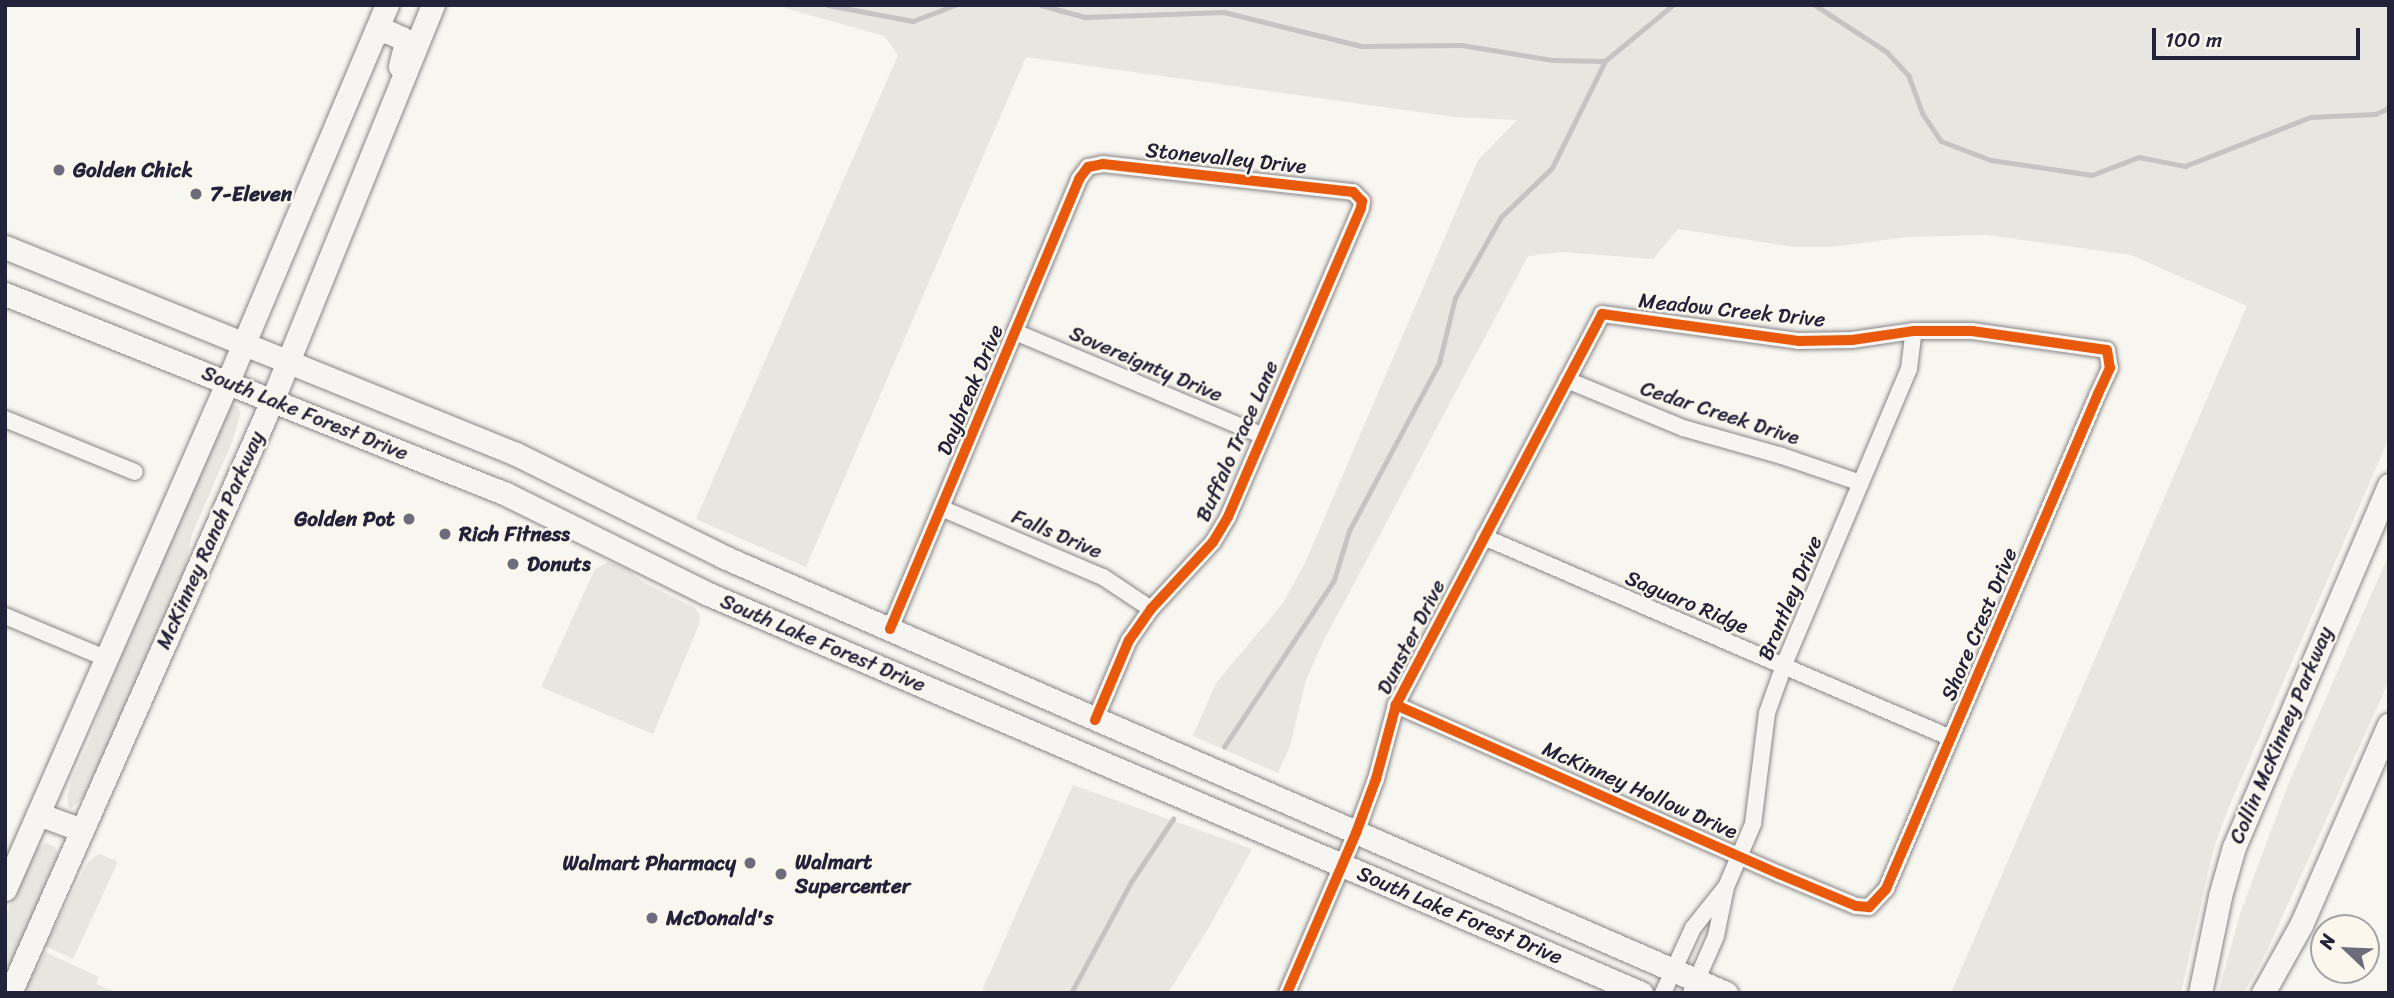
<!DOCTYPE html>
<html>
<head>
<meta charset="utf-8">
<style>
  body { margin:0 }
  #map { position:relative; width:2394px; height:998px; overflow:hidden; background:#f8f6f0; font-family:Sriracha,sans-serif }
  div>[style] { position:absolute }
  .green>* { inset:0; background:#e8e6e0 }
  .stream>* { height:4.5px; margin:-2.25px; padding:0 2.25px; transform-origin:2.25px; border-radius:2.25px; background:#c6c4c3 }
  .roads { filter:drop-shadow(0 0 2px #878688) drop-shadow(0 0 2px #878688) }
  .street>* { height:16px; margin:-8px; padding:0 8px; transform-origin:8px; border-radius:8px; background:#f6f5f1 }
  .secondary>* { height:23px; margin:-11.5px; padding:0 11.5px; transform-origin:11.5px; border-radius:11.5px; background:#f6f5f1 }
  .cycleway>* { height:10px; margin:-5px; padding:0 5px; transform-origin:5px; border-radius:5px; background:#e8590c }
  .dots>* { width:19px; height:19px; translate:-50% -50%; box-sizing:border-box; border:4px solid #fbf7ec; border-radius:50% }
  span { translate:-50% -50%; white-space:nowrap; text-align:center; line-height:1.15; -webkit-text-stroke:5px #fbf7ec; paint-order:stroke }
  .street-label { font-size:21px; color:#22223b }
  .poi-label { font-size:21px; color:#22223b; font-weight:700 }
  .left { translate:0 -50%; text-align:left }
  .right { translate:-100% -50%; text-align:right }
  .frame { position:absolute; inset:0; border:7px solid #22223b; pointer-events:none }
  .north { position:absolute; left:2310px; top:914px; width:70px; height:70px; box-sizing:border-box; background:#fbf7ec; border:2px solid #a4a2a5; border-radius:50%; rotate:293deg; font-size:19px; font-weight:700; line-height:28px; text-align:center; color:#22223b }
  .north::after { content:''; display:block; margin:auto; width:24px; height:32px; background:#6d6c7a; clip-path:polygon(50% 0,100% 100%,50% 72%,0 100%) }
  .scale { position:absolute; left:2152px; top:28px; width:208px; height:32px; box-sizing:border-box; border:4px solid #22223b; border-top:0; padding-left:9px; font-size:21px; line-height:24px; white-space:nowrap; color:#22223b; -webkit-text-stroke:5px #fbf7ec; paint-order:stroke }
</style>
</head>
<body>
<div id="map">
  <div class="green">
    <i style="clip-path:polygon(786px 5px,2389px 5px,2389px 438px,2226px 814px,2213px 851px,2181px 993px,1951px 993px,2247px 306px,2131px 255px,1987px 235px,1907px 237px,1832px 247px,1794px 247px,1678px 229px,1653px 259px,1562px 252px,1528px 256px,1324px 640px,1306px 680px,1290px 746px,1278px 773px,1193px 736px,1216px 683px,1283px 603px,1305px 563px,1478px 160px,1517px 120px,1455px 117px,1026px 57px,806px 567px,696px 519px,898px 55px,884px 36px,785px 8px)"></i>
    <i style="clip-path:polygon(233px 404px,239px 407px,240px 415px,233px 440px,192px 534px,181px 590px,90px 785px,81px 800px,69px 810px,67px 797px,72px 779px,91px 737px,118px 652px,220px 419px)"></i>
    <i style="clip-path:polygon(2389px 554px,2389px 681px,2264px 957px,2244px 993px,2218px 993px,2240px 914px,2288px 785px)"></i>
    <i style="clip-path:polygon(608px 562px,625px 568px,643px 582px,695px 608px,700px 615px,699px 625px,653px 734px,541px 687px,595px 569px)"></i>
    <i style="clip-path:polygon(1073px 785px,1252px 849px,1208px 929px,1168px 993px,981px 993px)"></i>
    <i style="clip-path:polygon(46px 843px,55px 847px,58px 855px,5px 980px,5px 916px,33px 852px)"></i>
    <i style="clip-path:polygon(99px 854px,117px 861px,116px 866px,73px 959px,45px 946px,88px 862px)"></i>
    <i style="clip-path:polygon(45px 952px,99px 977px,96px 984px,118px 993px,21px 993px,31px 969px,36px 971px)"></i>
  </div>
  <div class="stream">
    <i style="left:828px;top:5px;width:86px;rotate:10.7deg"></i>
    <i style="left:913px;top:21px;width:45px;rotate:-20.9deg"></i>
    <i style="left:1041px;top:5px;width:46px;rotate:15.3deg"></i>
    <i style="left:1085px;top:17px;width:139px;rotate:-2.1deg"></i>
    <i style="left:1224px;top:12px;width:141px;rotate:13.9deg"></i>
    <i style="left:1361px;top:46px;width:101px;rotate:-0.6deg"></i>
    <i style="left:1462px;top:45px;width:92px;rotate:9.4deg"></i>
    <i style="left:1553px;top:60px;width:52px;rotate:1.1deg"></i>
    <i style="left:1815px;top:5px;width:86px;rotate:33.1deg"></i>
    <i style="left:1887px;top:52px;width:33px;rotate:47deg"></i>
    <i style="left:1909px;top:76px;width:40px;rotate:69.8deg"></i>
    <i style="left:1923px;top:114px;width:32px;rotate:56deg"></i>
    <i style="left:1941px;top:141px;width:53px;rotate:20.8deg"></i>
    <i style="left:1991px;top:160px;width:102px;rotate:8.4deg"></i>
    <i style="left:2092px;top:175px;width:50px;rotate:-21deg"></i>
    <i style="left:2139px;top:157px;width:47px;rotate:11.1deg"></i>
    <i style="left:2185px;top:166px;width:135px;rotate:-21.3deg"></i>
    <i style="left:2311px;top:117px;width:64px;rotate:-2.7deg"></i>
    <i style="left:2375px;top:114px;width:15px;rotate:-23deg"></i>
    <i style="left:1224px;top:747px;width:200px;rotate:-56.6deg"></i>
    <i style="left:1334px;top:580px;width:51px;rotate:-73deg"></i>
    <i style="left:1349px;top:531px;width:191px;rotate:-61.8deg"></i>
    <i style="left:1439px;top:363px;width:67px;rotate:-76.2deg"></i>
    <i style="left:1455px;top:298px;width:93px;rotate:-60.4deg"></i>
    <i style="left:1501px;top:217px;width:71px;rotate:-43.9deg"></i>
    <i style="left:1552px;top:168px;width:119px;rotate:-63.6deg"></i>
    <i style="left:1605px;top:61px;width:88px;rotate:-39.5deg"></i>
    <i style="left:1071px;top:993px;width:126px;rotate:-61.6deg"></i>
    <i style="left:1131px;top:882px;width:76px;rotate:-56.3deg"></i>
  </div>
  <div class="roads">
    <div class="street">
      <i style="left:1015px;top:332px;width:267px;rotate:22.7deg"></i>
      <i style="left:1567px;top:380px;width:126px;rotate:22.5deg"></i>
      <i style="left:1683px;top:428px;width:103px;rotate:15.8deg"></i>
      <i style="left:1782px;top:456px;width:83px;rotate:18.9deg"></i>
      <i style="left:5px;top:419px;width:140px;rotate:22.2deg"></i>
      <i style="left:941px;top:508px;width:176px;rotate:23.1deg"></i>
      <i style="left:1103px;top:577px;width:58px;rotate:33.7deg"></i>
      <i style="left:1484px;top:537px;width:508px;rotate:23.29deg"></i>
      <i style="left:5px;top:616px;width:108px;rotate:22.8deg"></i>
      <i style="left:890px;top:629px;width:488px;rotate:-67.2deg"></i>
      <i style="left:1079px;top:179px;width:15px;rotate:-53deg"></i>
      <i style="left:1088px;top:167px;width:15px;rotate:-11deg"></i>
      <i style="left:1103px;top:164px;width:252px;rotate:6.4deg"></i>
      <i style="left:1353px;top:192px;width:13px;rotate:45deg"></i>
      <i style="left:1362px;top:201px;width:7px;rotate:98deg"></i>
      <i style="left:1361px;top:208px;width:336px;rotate:113.3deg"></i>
      <i style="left:1228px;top:517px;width:29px;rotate:121deg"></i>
      <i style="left:1213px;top:542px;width:91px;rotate:132.8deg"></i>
      <i style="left:1151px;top:609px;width:38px;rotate:125deg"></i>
      <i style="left:1129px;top:640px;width:87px;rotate:113deg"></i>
      <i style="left:1287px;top:993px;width:174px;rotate:-66.7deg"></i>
      <i style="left:1356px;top:833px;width:58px;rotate:-69.7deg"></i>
      <i style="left:1376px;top:779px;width:77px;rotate:-74.9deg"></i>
      <i style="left:1396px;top:705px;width:442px;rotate:-62.2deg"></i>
      <i style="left:1602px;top:314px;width:198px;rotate:7.8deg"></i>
      <i style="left:1798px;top:341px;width:54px;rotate:-1.1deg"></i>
      <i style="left:1852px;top:340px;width:63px;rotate:-8.3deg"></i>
      <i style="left:1914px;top:331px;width:58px"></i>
      <i style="left:1972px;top:331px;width:136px;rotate:8deg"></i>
      <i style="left:2107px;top:350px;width:18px;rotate:81deg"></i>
      <i style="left:2110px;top:368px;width:29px;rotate:115deg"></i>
      <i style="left:2098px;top:394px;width:538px;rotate:113.18deg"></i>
      <i style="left:1886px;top:889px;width:25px;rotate:133deg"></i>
      <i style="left:1869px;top:907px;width:13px;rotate:-176deg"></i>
      <i style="left:1856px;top:906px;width:83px;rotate:-157.4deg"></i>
      <i style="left:1779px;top:874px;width:419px;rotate:-156.2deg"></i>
      <i style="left:1663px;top:993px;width:72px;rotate:-65.2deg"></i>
      <i style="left:1693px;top:928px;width:50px;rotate:-51.5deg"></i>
      <i style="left:1691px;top:993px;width:62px;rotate:-66.3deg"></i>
      <i style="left:1716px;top:936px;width:50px;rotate:-78.5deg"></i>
      <i style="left:1726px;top:887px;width:69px;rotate:-66.8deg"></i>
      <i style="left:1753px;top:824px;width:112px;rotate:-82.8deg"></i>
      <i style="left:1767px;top:713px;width:56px;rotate:-70.3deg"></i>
      <i style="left:1786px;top:660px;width:316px;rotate:-67.1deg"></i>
      <i style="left:1909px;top:369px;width:38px;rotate:-83deg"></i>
    </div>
    <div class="secondary">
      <i style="left:374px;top:36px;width:12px;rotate:-31deg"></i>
      <i style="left:384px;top:30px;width:20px;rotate:24deg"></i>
      <i style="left:402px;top:38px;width:9px;rotate:69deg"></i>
      <i style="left:405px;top:46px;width:21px;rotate:104deg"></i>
      <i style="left:5px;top:247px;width:551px;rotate:22.05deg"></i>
      <i style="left:516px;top:454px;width:232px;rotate:26.3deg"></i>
      <i style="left:724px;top:557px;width:1093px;rotate:23.52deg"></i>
      <i style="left:5px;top:294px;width:539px;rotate:21.76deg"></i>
      <i style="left:506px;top:494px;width:223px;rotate:26.3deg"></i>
      <i style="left:706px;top:593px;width:1017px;rotate:23.16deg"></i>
      <i style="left:38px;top:814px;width:47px;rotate:20deg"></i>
      <i style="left:5px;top:889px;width:555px;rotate:-66.3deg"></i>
      <i style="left:228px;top:381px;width:408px;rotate:-67.1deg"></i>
      <i style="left:10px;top:993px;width:647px;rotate:-66.13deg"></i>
      <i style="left:272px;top:401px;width:427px;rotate:-67.9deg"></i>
      <i style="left:2200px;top:993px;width:99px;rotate:-78.3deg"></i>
      <i style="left:2220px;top:896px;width:51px;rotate:-74.1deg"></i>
      <i style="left:2234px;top:847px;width:394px;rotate:-66.8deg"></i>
      <i style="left:2263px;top:993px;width:78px;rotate:-60.8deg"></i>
      <i style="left:2301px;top:925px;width:219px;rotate:-66.3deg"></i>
    </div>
  </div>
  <div class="cycleway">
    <i style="left:890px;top:629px;width:488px;rotate:-67.2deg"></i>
    <i style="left:1079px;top:179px;width:15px;rotate:-53deg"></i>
    <i style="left:1088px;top:167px;width:15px;rotate:-11deg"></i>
    <i style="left:1103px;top:164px;width:252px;rotate:6.4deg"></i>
    <i style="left:1353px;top:192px;width:13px;rotate:45deg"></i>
    <i style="left:1362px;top:201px;width:7px;rotate:98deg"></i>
    <i style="left:1361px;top:208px;width:336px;rotate:113.3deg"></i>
    <i style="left:1228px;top:517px;width:29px;rotate:121deg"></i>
    <i style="left:1213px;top:542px;width:91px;rotate:132.8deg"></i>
    <i style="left:1151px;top:609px;width:38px;rotate:125deg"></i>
    <i style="left:1129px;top:640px;width:87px;rotate:113deg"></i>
    <i style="left:1287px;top:993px;width:174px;rotate:-66.7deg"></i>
    <i style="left:1356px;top:833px;width:58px;rotate:-69.7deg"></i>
    <i style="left:1376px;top:779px;width:77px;rotate:-74.9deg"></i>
    <i style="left:1396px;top:705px;width:442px;rotate:-62.2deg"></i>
    <i style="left:1602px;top:314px;width:198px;rotate:7.8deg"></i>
    <i style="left:1798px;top:341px;width:54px;rotate:-1.1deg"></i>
    <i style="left:1852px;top:340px;width:63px;rotate:-8.3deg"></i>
    <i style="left:1914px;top:331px;width:58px"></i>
    <i style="left:1972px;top:331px;width:136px;rotate:8deg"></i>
    <i style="left:2107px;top:350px;width:18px;rotate:81deg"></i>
    <i style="left:2110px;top:368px;width:29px;rotate:115deg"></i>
    <i style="left:2098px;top:394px;width:538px;rotate:113.18deg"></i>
    <i style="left:1886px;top:889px;width:25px;rotate:133deg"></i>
    <i style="left:1869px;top:907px;width:13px;rotate:-176deg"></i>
    <i style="left:1856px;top:906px;width:83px;rotate:-157.4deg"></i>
    <i style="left:1779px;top:874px;width:419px;rotate:-156.2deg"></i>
  </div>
  <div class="dots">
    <i style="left:59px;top:170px;background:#6d6c7a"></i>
    <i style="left:196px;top:194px;background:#6d6c7a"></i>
    <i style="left:409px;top:519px;background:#6d6c7a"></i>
    <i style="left:445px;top:534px;background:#6d6c7a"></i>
    <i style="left:513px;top:564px;background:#6d6c7a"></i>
    <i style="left:750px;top:863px;background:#6d6c7a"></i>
    <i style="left:781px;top:874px;background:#6d6c7a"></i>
    <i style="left:652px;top:918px;background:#6d6c7a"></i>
  </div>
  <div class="street-label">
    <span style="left:1226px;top:158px;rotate:6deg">Stonevalley Drive</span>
    <span style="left:1732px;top:310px;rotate:6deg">Meadow Creek Drive</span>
    <span style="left:1146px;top:364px;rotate:23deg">Sovereignty Drive</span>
    <span style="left:970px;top:390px;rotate:-67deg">Daybreak Drive</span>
    <span style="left:305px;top:413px;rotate:22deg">South Lake Forest Drive</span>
    <span style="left:1720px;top:413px;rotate:18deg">Cedar Creek Drive</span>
    <span style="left:1237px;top:441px;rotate:-66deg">Buffalo Trace Lane</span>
    <span style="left:1057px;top:534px;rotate:23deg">Falls Drive</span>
    <span style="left:210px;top:540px;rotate:-66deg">McKinney Ranch Parkway</span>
    <span style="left:1790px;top:598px;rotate:-67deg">Brantley Drive</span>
    <span style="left:1687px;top:602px;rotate:23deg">Saguaro Ridge</span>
    <span style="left:1979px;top:624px;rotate:-67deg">Shore Crest Drive</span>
    <span style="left:1411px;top:637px;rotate:-63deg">Dunster Drive</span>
    <span style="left:823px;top:643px;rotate:23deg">South Lake Forest Drive</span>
    <span style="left:2281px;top:735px;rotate:-67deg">Collin McKinney Parkway</span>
    <span style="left:1640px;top:790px;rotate:24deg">McKinney Hollow Drive</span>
    <span style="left:1460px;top:915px;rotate:23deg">South Lake Forest Drive</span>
  </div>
  <div class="poi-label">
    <span class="left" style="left:73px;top:170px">Golden Chick</span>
    <span class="left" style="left:210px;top:194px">7-Eleven</span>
    <span class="right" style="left:395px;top:519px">Golden Pot</span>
    <span class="left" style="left:459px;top:534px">Rich Fitness</span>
    <span class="left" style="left:527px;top:564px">Donuts</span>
    <span class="left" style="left:795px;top:874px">Walmart<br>Supercenter</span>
    <span class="right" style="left:736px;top:863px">Walmart Pharmacy</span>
    <span class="left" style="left:666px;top:918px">McDonald's</span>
  </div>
  <div class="frame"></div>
  <div class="north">N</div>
  <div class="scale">100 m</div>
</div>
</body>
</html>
